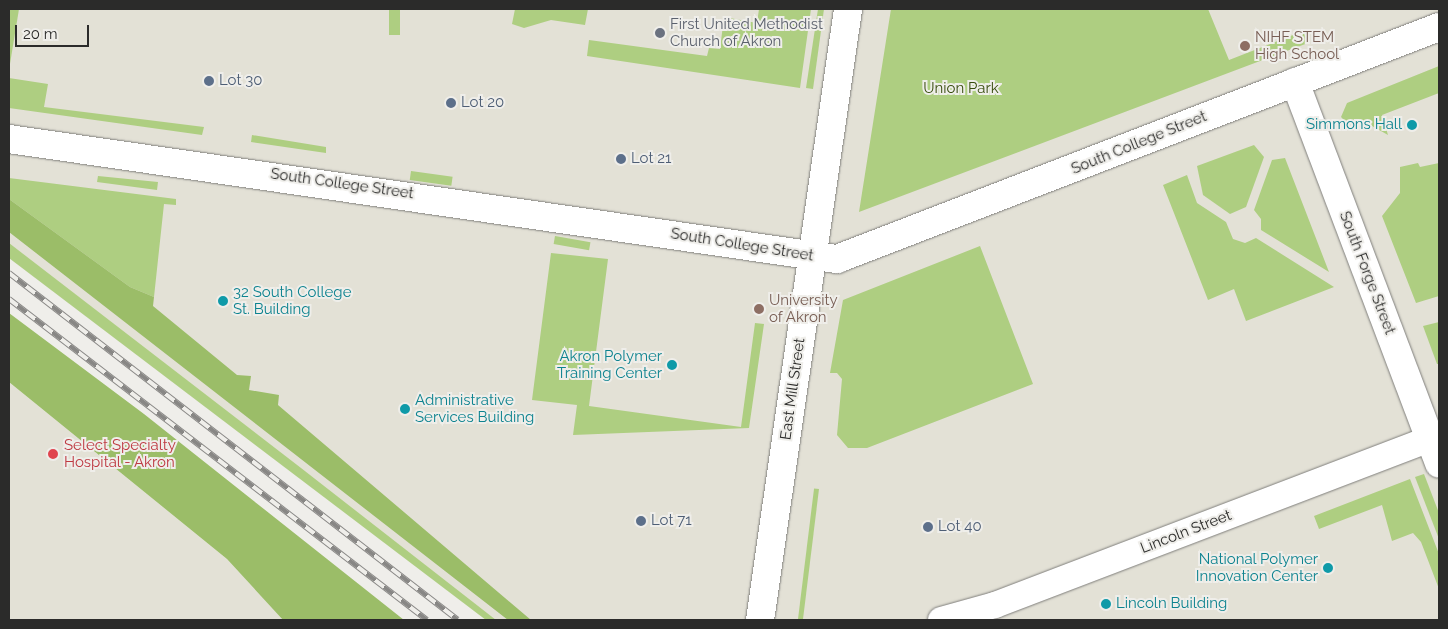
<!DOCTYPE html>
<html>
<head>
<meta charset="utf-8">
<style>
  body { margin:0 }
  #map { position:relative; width:1448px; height:629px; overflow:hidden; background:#efeeea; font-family:Raleway,sans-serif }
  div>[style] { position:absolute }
  .built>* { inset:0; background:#e3e1d6 }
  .green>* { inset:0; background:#aece81; transform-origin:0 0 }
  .forest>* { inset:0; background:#9bbd68 }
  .roads { filter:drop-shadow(0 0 1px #7f7e7b) drop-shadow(0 0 1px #7f7e7b) }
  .minor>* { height:26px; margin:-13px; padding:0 13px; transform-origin:13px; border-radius:13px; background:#fff }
  .tertiary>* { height:28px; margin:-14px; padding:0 14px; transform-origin:14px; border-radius:14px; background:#fff }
  .rail>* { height:5.5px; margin-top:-2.75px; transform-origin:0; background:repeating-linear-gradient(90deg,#efeeea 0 11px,#888785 0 22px); box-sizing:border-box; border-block:1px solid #888785 }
  .dots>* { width:14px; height:14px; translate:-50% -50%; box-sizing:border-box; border:2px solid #efeeea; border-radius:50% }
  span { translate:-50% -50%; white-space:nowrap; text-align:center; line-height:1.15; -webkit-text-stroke:4px #efeeea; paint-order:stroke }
  .worship-label { font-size:15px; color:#5b616d }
  .left { translate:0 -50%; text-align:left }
  .education-label { font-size:15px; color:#785e54 }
  .service-label { font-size:15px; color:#4e5e75 }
  .park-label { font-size:15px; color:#384d0e }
  .culture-label { font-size:15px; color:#0d838f }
  .right { translate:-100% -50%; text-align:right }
  .street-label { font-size:15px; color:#2b2b2a }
  .health-label { font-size:15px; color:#be3a42 }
  .frame { position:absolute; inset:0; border:10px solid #2b2b2a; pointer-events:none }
  .scale { position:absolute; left:15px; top:25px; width:74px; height:22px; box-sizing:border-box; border:2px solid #2b2b2a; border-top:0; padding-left:6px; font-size:15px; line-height:18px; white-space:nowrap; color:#2b2b2a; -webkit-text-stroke:4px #efeeea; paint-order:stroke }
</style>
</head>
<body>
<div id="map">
  <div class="built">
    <i style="clip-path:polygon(9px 9px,1439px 9px,1439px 620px,486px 620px,9px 258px)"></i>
    <i style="clip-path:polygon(9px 382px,227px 559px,283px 620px,9px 620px)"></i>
  </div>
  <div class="green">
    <i style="clip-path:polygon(9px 9px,19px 9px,9px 70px)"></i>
    <i style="left:389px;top:9px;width:11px;height:26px"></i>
    <i style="clip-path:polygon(515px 9px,588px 9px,585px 25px,551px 20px,524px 28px,512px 24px)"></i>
    <i style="clip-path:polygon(759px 9px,811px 9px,800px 88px,587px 56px,589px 40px,707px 56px,709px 48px,720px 49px,724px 17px,757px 23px)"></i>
    <i style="clip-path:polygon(818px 9px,824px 9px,813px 89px,806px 88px)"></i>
    <i style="clip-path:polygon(891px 9px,1208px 9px,1229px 60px,1303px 31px,1308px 43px,859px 212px)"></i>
    <i style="clip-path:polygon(1439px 66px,1439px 93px,1382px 115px,1388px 135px,1365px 122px,1347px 123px,1341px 117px,1347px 103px)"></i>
    <i style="clip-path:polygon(9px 78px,48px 84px,44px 107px,204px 127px,202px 135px,9px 108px)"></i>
    <i style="clip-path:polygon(252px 135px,326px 147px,326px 153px,251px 142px)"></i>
    <i style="clip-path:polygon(1254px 145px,1264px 157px,1246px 207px,1230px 214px,1203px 195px,1197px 166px)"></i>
    <i style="clip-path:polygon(1285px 158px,1329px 272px,1261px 230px,1261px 219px,1254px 210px,1272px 160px)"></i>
    <i style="clip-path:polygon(1418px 163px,1420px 167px,1439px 163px,1439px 296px,1416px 303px,1382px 216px,1400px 193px,1400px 167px)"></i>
    <i style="left:411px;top:171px;width:42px;height:9px;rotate:8deg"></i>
    <i style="clip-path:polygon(1187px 175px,1197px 203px,1226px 222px,1233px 239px,1245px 243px,1256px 238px,1334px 287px,1246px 321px,1234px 289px,1208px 300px,1163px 185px)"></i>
    <i style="clip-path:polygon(98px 176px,158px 182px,157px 190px,97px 182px)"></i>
    <i style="clip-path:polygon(9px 178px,176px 199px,176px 205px,164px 204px,154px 297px,130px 287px,9px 199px)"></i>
    <i style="left:555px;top:236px;width:36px;height:8px;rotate:10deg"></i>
    <i style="clip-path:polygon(9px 243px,301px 468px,496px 620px,486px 620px,9px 258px)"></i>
    <i style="clip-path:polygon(980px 246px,1033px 384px,867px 448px,848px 448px,837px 435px,842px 379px,837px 373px,830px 373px,843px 300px)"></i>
    <i style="clip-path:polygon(551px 253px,608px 259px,589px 406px,741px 427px,755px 323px,764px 324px,749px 428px,573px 435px,577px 405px,532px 400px)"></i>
    <i style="clip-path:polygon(1439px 322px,1439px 364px,1437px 364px,1423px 326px)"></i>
    <i style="clip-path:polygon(1424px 474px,1439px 513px,1439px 539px,1415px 477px)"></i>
    <i style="clip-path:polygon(1410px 479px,1439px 554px,1439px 589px,1421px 542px,1413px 533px,1392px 541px,1382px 505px,1319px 529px,1314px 516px)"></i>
    <i style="left:819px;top:489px;width:132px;height:5px;rotate:97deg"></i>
  </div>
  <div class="forest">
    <i style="clip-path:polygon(9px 199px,130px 287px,154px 297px,153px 306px,237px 375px,251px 376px,249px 390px,279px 395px,278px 405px,531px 620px,508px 620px,9px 232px)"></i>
    <i style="clip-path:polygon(9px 313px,144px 414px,404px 620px,283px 620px,227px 559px,9px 382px)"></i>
  </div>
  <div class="roads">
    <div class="minor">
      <i style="left:941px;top:620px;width:56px;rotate:-15.5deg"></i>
      <i style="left:995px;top:605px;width:466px;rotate:-20.9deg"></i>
    </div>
    <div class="tertiary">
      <i style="left:1295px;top:82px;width:408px;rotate:69.3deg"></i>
      <i style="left:9px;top:139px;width:837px;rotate:8.25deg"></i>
      <i style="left:837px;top:259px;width:645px;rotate:-21.08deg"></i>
      <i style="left:760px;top:620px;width:617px;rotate:-81.8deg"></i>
    </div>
  </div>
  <div class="rail">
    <i style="left:9px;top:273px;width:567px;rotate:37.7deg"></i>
    <i style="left:9px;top:299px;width:527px;rotate:37.52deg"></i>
  </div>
  <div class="dots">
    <i style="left:660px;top:33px;background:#6b7280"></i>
    <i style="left:1245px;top:46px;background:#8d6e63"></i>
    <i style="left:209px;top:81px;background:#5c6f8a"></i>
    <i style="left:451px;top:103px;background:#5c6f8a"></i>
    <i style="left:1412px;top:125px;background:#0f9aa8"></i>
    <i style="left:621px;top:159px;background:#5c6f8a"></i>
    <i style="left:223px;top:301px;background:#0f9aa8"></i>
    <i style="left:759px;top:309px;background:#8d6e63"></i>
    <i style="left:672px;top:365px;background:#0f9aa8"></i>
    <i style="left:405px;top:409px;background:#0f9aa8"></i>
    <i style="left:53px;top:454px;background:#e0444e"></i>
    <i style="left:641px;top:521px;background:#5c6f8a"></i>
    <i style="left:928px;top:527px;background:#5c6f8a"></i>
    <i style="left:1328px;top:568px;background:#0f9aa8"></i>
    <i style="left:1106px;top:604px;background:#0f9aa8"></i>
  </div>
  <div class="worship-label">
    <span class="left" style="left:670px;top:33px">First United Methodist<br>Church of Akron</span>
  </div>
  <div class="education-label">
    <span class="left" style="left:1255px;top:46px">NIHF STEM<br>High School</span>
    <span class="left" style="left:769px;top:309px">University<br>of Akron</span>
  </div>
  <div class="service-label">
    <span class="left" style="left:219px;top:81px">Lot 30</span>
    <span class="left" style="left:461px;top:103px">Lot 20</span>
    <span class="left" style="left:631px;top:159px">Lot 21</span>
    <span class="left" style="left:651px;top:521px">Lot 71</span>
    <span class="left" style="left:938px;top:527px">Lot 40</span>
  </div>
  <div class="park-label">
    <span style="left:961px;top:89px">Union Park</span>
  </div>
  <div class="culture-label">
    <span class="right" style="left:1402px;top:125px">Simmons Hall</span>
    <span class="left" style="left:233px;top:301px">32 South College<br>St. Building</span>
    <span class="right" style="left:662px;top:365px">Akron Polymer<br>Training Center</span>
    <span class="left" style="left:415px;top:409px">Administrative<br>Services Building</span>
    <span class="right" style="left:1318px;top:568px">National Polymer<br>Innovation Center</span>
    <span class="left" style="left:1116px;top:604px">Lincoln Building</span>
  </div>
  <div class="street-label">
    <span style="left:1139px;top:143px;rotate:-22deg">South College Street</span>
    <span style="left:342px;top:184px;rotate:8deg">South College Street</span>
    <span style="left:742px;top:245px;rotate:9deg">South College Street</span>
    <span style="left:1367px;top:273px;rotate:69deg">South Forge Street</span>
    <span style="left:793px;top:389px;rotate:-82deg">East Mill Street</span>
    <span style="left:1186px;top:532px;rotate:-21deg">Lincoln Street</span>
  </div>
  <div class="health-label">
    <span class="left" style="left:64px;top:454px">Select Specialty<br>Hospital - Akron</span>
  </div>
  <div class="frame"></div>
  <div class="scale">20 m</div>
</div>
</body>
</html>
